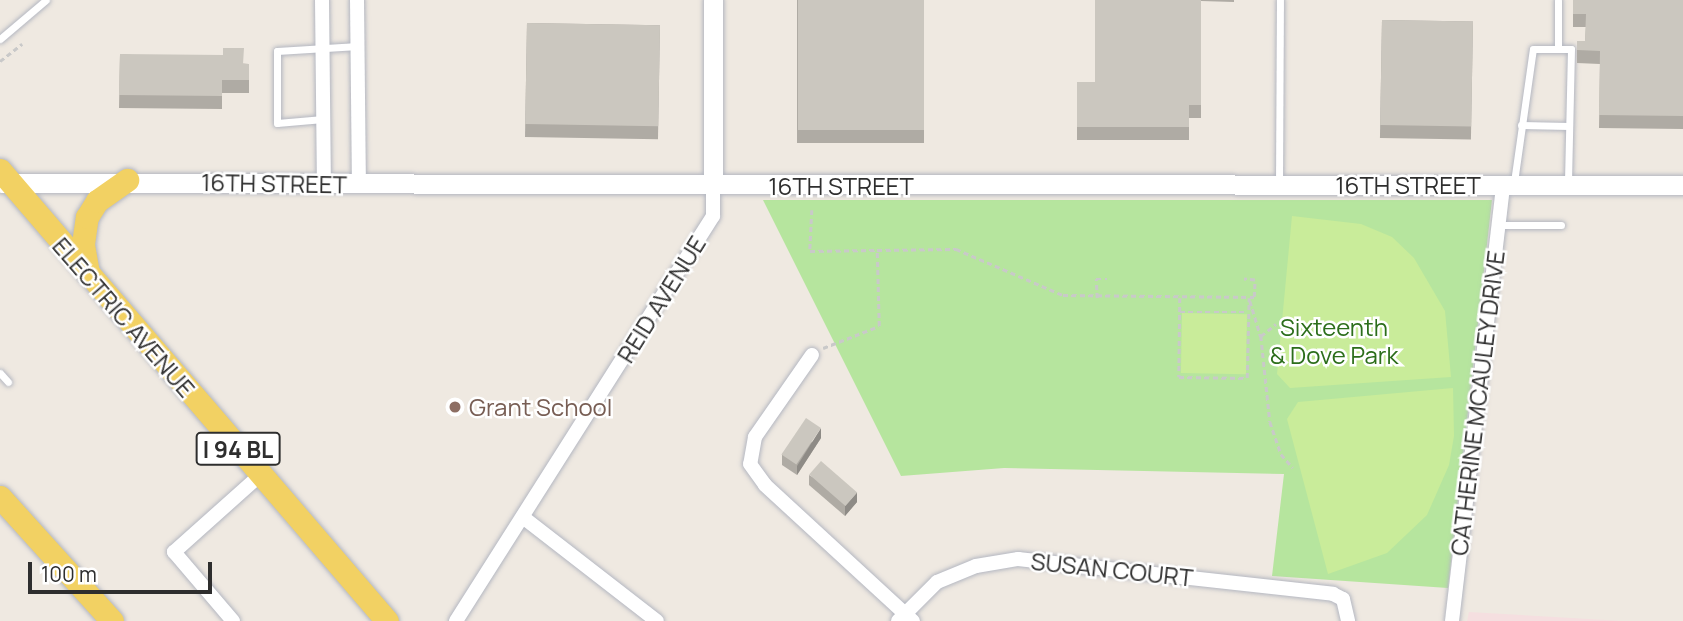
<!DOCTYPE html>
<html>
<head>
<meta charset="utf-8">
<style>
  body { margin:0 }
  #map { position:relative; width:1683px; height:621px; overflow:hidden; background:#efe9e1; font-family:Manrope,sans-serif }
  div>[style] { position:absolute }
  .medical>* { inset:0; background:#f5dfe0 }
  .green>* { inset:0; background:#b6e59e }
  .pitch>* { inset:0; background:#c9ec9a; transform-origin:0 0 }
  .path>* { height:2.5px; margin-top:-1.25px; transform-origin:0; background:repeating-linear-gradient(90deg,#c9c9c9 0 5px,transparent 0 8.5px) }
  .roads { filter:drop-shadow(0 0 2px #b4b7c1) drop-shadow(0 0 2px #b4b7c1) }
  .lane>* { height:7px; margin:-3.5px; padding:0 3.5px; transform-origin:3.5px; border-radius:3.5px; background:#fff }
  .street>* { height:14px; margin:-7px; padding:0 7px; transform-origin:7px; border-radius:7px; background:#fff }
  .secondary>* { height:19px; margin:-9.5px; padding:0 9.5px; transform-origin:9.5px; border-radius:9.5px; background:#fff }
  .primary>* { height:23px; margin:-11.5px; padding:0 11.5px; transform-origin:11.5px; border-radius:11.5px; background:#f2d163 }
  .wall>* { inset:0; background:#afaba4; transform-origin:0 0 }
  .shaded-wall>* { inset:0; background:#8e8b86 }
  .building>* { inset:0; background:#cbc7bf; transform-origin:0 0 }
  .dots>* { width:19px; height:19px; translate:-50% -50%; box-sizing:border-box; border:4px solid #fff; border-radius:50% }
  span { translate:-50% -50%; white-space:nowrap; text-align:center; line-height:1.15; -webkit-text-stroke:5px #fff; paint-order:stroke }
  .shield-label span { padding:2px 5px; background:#fff; border:2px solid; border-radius:5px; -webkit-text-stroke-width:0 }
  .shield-label { font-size:23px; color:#2e2e2e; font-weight:700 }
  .street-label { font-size:24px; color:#2e2e2e }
  .park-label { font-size:24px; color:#2c6e1b }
  .education-label { font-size:24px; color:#785e54 }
  .left { translate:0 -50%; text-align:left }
  .scale { position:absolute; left:28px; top:562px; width:184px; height:32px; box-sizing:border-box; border:4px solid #2e2e2e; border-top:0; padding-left:9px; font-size:21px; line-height:24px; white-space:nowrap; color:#2e2e2e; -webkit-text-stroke:5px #fff; paint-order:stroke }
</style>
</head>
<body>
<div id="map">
  <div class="medical">
    <i style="clip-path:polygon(1469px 612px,1623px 621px,1467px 621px)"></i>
  </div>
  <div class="green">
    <i style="clip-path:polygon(763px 200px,1492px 200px,1448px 588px,1272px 576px,1284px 474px,1004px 468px,901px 476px)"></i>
  </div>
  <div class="pitch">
    <i style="clip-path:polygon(1292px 216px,1361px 224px,1392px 237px,1414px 258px,1445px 311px,1451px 377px,1290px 388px,1277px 374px)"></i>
    <i style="left:1182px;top:313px;width:65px;height:60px;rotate:1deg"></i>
    <i style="clip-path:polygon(1453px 388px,1454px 436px,1449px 465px,1427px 515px,1387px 553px,1328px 574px,1287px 419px,1298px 402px)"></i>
  </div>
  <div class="path">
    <i style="left:0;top:61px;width:28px;rotate:-38deg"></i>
    <i style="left:812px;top:210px;width:41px;rotate:92.8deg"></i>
    <i style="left:810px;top:251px;width:67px;rotate:-0.9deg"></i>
    <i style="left:1097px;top:298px;width:19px;rotate:-93deg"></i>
    <i style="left:1096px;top:279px;width:11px"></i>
    <i style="left:1180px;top:298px;width:79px;rotate:90.7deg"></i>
    <i style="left:1179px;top:377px;width:68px;rotate:0.8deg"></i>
    <i style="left:1247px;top:378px;width:80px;rotate:-88.6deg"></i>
    <i style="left:1250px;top:301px;width:37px;rotate:73deg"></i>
    <i style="left:1261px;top:336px;width:86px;rotate:84deg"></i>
    <i style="left:1270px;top:422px;width:34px;rotate:71deg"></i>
    <i style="left:1281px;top:454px;width:18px;rotate:49deg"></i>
    <i style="left:1180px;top:312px;width:68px"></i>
    <i style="left:1261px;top:336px;width:19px;rotate:-39deg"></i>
    <i style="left:823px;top:348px;width:60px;rotate:-21.4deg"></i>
    <i style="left:879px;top:326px;width:76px;rotate:-91.5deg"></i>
    <i style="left:877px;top:250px;width:79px;rotate:-0.7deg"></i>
    <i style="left:956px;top:249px;width:116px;rotate:23.3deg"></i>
    <i style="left:1063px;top:295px;width:191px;rotate:0.6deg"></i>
    <i style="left:1254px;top:297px;width:17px;rotate:-87deg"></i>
    <i style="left:1255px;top:280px;width:11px;rotate:-175deg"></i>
  </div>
  <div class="roads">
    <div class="lane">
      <i style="left:0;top:39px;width:60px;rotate:-40.3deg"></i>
      <i style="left:1558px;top:49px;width:13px"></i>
      <i style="left:1571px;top:49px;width:134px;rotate:91.3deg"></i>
      <i style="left:323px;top:119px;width:46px;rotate:175deg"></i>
      <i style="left:277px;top:123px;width:72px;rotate:-90deg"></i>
      <i style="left:277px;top:51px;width:81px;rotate:-3.5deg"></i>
      <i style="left:1521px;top:125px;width:48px;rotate:1.2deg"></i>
      <i style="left:1514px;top:182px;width:134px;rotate:-81.9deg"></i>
      <i style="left:1533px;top:49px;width:25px"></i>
      <i style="left:1558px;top:49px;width:49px;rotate:-90deg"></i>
      <i style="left:1279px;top:184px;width:184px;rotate:-89.7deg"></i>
      <i style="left:1498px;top:225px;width:63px"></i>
      <i style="left:0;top:373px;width:12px;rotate:48deg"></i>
    </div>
    <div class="street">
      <i style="left:322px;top:0;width:184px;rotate:89.4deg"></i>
      <i style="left:357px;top:0;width:184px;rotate:89.4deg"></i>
      <i style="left:812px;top:355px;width:100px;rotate:124.8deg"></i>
      <i style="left:755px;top:437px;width:27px;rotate:100deg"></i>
      <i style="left:750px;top:464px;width:26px;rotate:54deg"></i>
      <i style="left:765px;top:485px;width:201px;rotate:42.6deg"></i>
      <i style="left:524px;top:518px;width:168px;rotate:37.8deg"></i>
      <i style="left:233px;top:621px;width:91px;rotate:-130.5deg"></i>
      <i style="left:174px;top:552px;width:115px;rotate:-41.8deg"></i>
      <i style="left:456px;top:621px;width:480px;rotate:-57.6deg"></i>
      <i style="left:713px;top:216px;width:30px;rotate:-90deg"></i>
      <i style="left:898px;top:621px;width:55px;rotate:-45deg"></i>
      <i style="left:937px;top:582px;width:42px;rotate:-22.3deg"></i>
      <i style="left:976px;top:566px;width:43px;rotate:-9.5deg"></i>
      <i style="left:1018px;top:559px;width:317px;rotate:6.3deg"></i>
      <i style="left:1333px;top:594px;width:11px;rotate:27deg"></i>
      <i style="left:1343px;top:599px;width:23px;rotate:77deg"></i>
      <i style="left:1452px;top:621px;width:439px;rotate:-83.3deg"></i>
    </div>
    <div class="secondary">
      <i style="left:713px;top:0;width:186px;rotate:90deg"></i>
      <i style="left:1px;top:183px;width:1682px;rotate:0.07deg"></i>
    </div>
    <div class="primary">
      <i style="left:0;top:170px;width:594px;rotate:49.37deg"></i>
      <i style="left:88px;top:273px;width:29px;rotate:-100deg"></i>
      <i style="left:83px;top:244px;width:27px;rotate:-82deg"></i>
      <i style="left:87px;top:217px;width:19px;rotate:-58deg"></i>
      <i style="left:97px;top:201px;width:37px;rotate:-35deg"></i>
      <i style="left:0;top:497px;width:167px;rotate:47.9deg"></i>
    </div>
  </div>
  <div class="wall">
    <i style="left:797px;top:0;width:127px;height:143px"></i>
    <i style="clip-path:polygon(1095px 0,1234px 0,1234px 2px,1201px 1px,1201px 118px,1189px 118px,1189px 140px,1077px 140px,1077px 82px,1095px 82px)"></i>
    <i style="clip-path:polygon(1573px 0,1683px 0,1683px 129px,1599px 128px,1600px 64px,1577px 63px,1577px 41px,1585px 41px,1586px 27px,1573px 27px)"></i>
    <i style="left:1382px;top:20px;width:91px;height:118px;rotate:1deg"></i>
    <i style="left:527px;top:23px;width:133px;height:114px;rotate:1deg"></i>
    <i style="clip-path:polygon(120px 54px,249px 64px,249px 93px,222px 93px,222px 109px,119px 108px)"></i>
    <i style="clip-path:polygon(821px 438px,797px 475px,782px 465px,782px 455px)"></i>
    <i style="clip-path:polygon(809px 475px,857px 502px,845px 516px,809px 485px)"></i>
  </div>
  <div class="shaded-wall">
    <i style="clip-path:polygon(821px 428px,821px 438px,797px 475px,797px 466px)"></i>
    <i style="clip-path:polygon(857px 492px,857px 502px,845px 516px,845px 506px)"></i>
  </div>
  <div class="building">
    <i style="left:798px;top:0;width:126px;height:130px"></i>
    <i style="clip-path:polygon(1095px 0,1201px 0,1201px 105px,1189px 105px,1189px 127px,1077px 127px,1077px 82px,1095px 82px)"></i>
    <i style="clip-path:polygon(1573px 0,1683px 0,1683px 116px,1599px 115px,1600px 51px,1577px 50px,1577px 41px,1585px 41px,1586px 14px,1573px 14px)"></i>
    <i style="left:1382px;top:20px;width:91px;height:105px;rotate:1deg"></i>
    <i style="left:527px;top:23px;width:133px;height:101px;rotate:1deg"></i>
    <i style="clip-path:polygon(223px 48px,244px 48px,243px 64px,249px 64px,249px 80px,222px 80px,222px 96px,119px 95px,120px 54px,223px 55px)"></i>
    <i style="left:806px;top:418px;width:18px;height:44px;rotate:34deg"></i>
    <i style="left:821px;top:461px;width:48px;height:18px;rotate:41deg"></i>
  </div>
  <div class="dots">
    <i style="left:455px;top:407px;background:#8d6e63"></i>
  </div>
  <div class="shield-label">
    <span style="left:238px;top:449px">I 94 BL</span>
  </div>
  <div class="street-label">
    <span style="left:274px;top:183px;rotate:1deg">16TH STREET</span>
    <span style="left:1408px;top:185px">16TH STREET</span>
    <span style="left:841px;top:186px">16TH STREET</span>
    <span style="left:661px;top:299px;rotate:-58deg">REID AVENUE</span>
    <span style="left:124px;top:317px;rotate:49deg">ELECTRIC AVENUE</span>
    <span style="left:1477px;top:403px;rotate:-83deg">CATHERINE MCAULEY DRIVE</span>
    <span style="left:1112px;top:569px;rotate:6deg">SUSAN COURT</span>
  </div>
  <div class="park-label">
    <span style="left:1334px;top:341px">Sixteenth<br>&amp; Dove Park</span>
  </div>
  <div class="education-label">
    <span class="left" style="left:469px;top:407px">Grant School</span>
  </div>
  <div class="scale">100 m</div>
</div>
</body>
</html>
